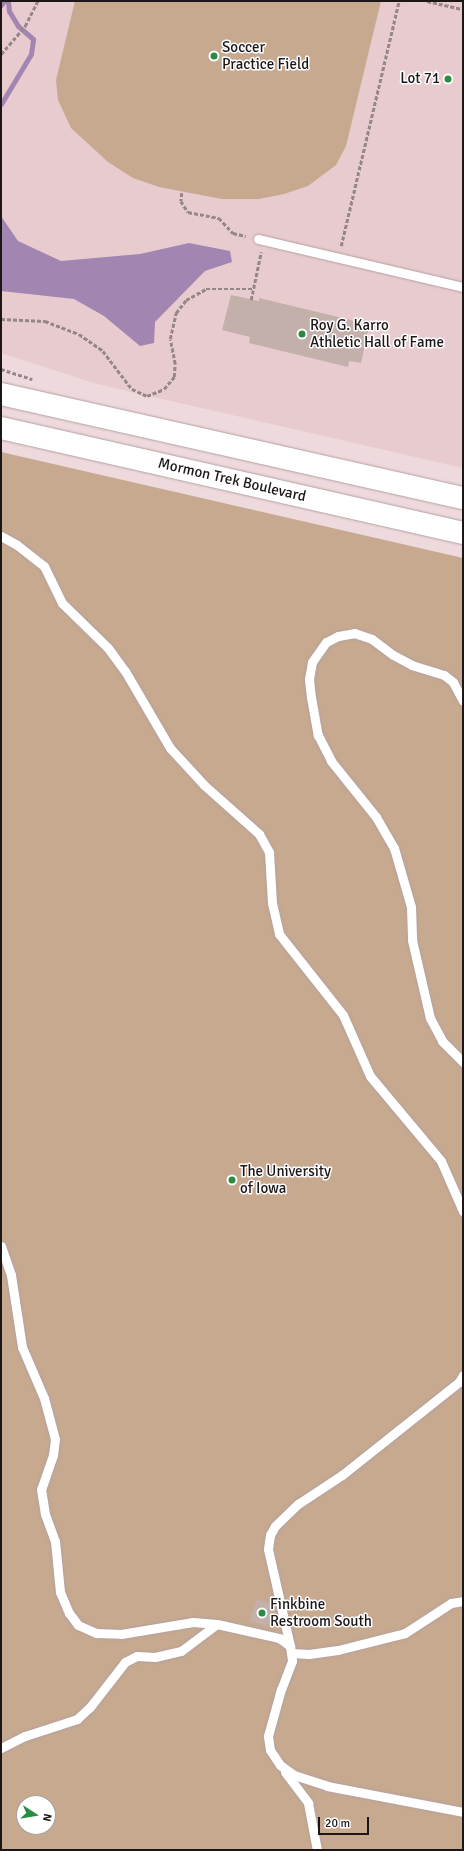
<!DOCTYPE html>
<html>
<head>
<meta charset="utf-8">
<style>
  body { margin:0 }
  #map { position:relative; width:464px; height:1851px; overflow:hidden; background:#eed9dc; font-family:Signika,sans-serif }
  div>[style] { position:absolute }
  .built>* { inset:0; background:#e8cbce }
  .green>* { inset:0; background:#c6a98f }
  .water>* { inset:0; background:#a385b1 }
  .stream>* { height:5px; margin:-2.5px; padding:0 2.5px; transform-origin:2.5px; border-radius:2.5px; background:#a385b1 }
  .building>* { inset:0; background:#c3b0ab; transform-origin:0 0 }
  .path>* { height:2.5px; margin-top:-1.25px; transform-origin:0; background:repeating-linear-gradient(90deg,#958688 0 4px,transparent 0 6px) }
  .roads { filter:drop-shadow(0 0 1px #b3a0a2) drop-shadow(0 0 1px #b3a0a2) }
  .service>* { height:9px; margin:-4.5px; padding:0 4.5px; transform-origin:4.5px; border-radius:4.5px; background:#fff }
  .secondary>* { height:22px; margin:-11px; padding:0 11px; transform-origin:11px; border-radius:11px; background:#fff }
  .dots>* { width:11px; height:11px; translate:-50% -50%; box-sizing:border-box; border:2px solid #fff; border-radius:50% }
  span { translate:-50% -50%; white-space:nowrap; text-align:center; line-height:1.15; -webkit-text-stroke:3px #fff; paint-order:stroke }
  .poi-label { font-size:15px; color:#1d1617 }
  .left { translate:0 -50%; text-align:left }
  .right { translate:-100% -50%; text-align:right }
  .street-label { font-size:15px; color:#1d1617 }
  .frame { position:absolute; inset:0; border:2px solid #1d1617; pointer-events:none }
  .north { position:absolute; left:16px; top:1795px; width:40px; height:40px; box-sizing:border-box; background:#fff; border:1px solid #a5a2a2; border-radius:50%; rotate:102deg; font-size:11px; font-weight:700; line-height:16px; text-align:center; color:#1d1617 }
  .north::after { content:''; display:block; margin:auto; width:14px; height:18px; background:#298c41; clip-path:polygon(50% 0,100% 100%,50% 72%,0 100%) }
  .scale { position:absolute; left:318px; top:1817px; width:51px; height:18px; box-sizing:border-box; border:2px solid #1d1617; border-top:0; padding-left:5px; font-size:12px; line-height:14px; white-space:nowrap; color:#1d1617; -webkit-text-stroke:3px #fff; paint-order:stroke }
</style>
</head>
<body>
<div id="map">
  <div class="built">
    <i style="clip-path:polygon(1px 1px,463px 1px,463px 468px,97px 384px,1px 353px)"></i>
  </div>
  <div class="green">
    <i style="clip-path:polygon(75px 1px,381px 1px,346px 146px,336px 165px,308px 186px,284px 194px,259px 199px,222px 199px,159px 187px,133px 178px,108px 162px,71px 128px,58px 100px,56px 80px)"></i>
    <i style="clip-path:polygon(evenodd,1px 452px,463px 558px,463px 1850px,1px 1850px,1px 452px,24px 1803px,48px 1803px,48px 1827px,24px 1827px,24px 1803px)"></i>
  </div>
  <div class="water">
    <i style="clip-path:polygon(1px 216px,18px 241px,61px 261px,140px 254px,189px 243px,230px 251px,232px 262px,205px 271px,155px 322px,154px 343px,140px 346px,104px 316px,74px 299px,1px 291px)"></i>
  </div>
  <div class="stream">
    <i style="left:1px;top:5px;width:5px;rotate:-53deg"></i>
    <i style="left:1px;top:104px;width:58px;rotate:-59deg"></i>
    <i style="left:31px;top:54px;width:15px;rotate:-82deg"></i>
    <i style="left:33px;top:39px;width:20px;rotate:-139deg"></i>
    <i style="left:18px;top:26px;width:17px;rotate:-121deg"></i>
    <i style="left:9px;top:11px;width:10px;rotate:-96deg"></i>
  </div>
  <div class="building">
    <i style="clip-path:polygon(231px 295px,259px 301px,259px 298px,359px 322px,358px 325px,369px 327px,361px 363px,349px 361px,348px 367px,249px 343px,250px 337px,222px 330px)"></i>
    <i style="left:257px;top:1599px;width:18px;height:23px;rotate:19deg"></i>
  </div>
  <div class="path">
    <i style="left:427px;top:1px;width:37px;rotate:13deg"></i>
    <i style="left:1px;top:54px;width:37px;rotate:-49deg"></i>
    <i style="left:25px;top:26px;width:28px;rotate:-63deg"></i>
    <i style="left:182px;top:193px;width:8px;rotate:97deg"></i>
    <i style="left:181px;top:201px;width:13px;rotate:58deg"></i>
    <i style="left:188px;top:212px;width:32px;rotate:11deg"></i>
    <i style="left:219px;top:218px;width:21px;rotate:47deg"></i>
    <i style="left:233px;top:233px;width:13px;rotate:13deg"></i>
    <i style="left:341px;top:246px;width:252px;rotate:-76.7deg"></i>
    <i style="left:251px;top:300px;width:49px;rotate:-78.2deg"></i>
    <i style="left:1px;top:319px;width:44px;rotate:2.6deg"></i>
    <i style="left:45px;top:321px;width:36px;rotate:21deg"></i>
    <i style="left:79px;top:334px;width:29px;rotate:35deg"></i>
    <i style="left:103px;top:351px;width:48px;rotate:52.7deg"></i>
    <i style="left:132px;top:389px;width:17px;rotate:25deg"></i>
    <i style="left:147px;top:396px;width:18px;rotate:-22deg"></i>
    <i style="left:164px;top:389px;width:16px;rotate:-50deg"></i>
    <i style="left:174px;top:377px;width:13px;rotate:-86deg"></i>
    <i style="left:175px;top:364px;width:25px;rotate:-101deg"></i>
    <i style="left:170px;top:339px;width:27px;rotate:-77deg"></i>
    <i style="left:176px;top:313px;width:16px;rotate:-52deg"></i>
    <i style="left:186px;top:300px;width:23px;rotate:-29deg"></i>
    <i style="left:206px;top:289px;width:47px"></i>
    <i style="left:1px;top:369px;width:33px;rotate:18deg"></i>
  </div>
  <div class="roads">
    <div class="service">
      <i style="left:258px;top:239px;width:211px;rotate:13.2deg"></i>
      <i style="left:1px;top:536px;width:18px;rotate:29deg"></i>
      <i style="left:17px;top:545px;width:34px;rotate:38deg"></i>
      <i style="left:44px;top:566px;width:41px;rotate:64.1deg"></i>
      <i style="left:62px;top:603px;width:64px;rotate:44.4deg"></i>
      <i style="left:108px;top:648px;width:29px;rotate:54deg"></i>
      <i style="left:125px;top:671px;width:89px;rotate:59.7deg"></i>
      <i style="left:170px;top:748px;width:50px;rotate:47.4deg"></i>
      <i style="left:204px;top:785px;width:74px;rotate:41.7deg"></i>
      <i style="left:259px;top:834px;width:21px;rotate:61deg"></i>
      <i style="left:269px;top:852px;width:51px;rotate:86.6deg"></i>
      <i style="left:272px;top:903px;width:32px;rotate:77deg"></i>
      <i style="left:279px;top:934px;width:103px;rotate:51.7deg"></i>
      <i style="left:343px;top:1015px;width:67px;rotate:66.1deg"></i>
      <i style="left:370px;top:1076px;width:111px;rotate:50.1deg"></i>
      <i style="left:441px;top:1161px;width:55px;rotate:66.3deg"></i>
      <i style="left:463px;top:701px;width:21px;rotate:-118deg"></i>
      <i style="left:453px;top:682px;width:11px;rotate:-142deg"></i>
      <i style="left:444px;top:675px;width:34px;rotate:-163deg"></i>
      <i style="left:412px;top:665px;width:21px;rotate:-152deg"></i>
      <i style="left:393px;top:655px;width:26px;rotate:-143deg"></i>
      <i style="left:372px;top:639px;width:18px;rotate:-161deg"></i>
      <i style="left:355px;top:633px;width:17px;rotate:170deg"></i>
      <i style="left:338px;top:636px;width:13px;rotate:153deg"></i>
      <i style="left:326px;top:642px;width:24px;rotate:125deg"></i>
      <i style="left:312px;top:662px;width:17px;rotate:100deg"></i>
      <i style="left:309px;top:679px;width:18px;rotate:84deg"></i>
      <i style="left:311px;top:697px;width:39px;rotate:80deg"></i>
      <i style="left:318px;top:735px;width:29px;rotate:63deg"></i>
      <i style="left:331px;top:761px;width:72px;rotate:51.2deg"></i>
      <i style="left:376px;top:817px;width:36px;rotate:60deg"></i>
      <i style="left:394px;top:848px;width:61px;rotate:73.9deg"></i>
      <i style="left:411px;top:907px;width:33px;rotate:88deg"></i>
      <i style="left:412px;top:940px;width:80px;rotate:77deg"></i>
      <i style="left:430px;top:1018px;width:26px;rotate:62deg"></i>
      <i style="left:442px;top:1041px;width:30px;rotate:45deg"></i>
      <i style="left:1px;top:1246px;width:31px;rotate:71deg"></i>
      <i style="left:11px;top:1275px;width:73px;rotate:81.3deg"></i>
      <i style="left:22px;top:1347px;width:56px;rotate:66.7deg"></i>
      <i style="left:44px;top:1398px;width:42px;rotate:75deg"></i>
      <i style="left:55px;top:1439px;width:16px;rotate:97deg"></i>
      <i style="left:53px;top:1455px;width:36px;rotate:109deg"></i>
      <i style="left:41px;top:1489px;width:25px;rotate:81deg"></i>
      <i style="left:45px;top:1514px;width:29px;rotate:70deg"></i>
      <i style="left:55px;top:1541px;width:51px;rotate:84.4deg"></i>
      <i style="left:60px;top:1592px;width:23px;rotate:67deg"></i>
      <i style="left:69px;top:1613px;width:15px;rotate:53deg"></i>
      <i style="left:78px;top:1625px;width:20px;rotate:24deg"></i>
      <i style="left:96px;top:1633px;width:25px;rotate:2deg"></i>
      <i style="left:121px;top:1634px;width:73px;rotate:-9.5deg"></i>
      <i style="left:193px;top:1622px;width:24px;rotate:5deg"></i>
      <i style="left:217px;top:1624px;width:64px;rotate:12.7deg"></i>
      <i style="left:279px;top:1638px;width:14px;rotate:36deg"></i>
      <i style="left:290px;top:1646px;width:15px;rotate:82deg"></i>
      <i style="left:292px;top:1661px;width:30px;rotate:111deg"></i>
      <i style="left:281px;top:1689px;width:49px;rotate:105.5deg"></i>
      <i style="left:268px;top:1736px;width:14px;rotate:82deg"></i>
      <i style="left:270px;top:1750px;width:18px;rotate:56deg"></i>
      <i style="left:280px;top:1765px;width:17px;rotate:36deg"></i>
      <i style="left:294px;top:1775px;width:35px;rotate:18deg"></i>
      <i style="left:327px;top:1786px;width:138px;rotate:10.8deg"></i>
      <i style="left:290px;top:1646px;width:99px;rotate:-102.8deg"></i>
      <i style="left:268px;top:1549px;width:14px;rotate:-82deg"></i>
      <i style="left:270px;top:1535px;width:10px;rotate:-61deg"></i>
      <i style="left:275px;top:1526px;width:32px;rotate:-44deg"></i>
      <i style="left:298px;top:1504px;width:53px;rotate:-33.4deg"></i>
      <i style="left:342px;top:1475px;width:149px;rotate:-38.5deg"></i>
      <i style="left:459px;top:1382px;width:8px;rotate:-60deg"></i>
      <i style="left:291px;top:1653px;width:18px;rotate:3deg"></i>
      <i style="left:309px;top:1654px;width:29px;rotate:-8deg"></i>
      <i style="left:338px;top:1650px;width:69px;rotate:-14.2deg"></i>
      <i style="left:405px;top:1633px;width:55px;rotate:-33.1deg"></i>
      <i style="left:451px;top:1603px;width:12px;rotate:-9deg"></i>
      <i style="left:1px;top:1748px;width:27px;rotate:-27deg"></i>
      <i style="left:25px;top:1736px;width:55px;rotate:-18.1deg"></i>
      <i style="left:77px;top:1719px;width:18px;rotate:-43deg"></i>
      <i style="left:90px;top:1707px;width:57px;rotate:-52.1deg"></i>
      <i style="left:125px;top:1662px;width:13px;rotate:-27deg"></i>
      <i style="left:137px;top:1656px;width:18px;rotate:3deg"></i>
      <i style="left:155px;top:1657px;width:27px;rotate:-13deg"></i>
      <i style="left:181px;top:1651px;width:45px;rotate:-36.9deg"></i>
      <i style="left:285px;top:1772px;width:39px;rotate:53deg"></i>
      <i style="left:308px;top:1803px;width:48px;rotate:79.2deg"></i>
    </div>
    <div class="secondary">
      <i style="left:1px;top:394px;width:474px;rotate:12.7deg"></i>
      <i style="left:1px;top:428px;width:474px;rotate:12.8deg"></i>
    </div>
  </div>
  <div class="dots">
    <i style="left:214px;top:56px;background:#298c41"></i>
    <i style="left:448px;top:79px;background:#298c41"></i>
    <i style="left:302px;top:334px;background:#298c41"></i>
    <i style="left:232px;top:1180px;background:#298c41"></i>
    <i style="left:262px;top:1613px;background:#298c41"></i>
  </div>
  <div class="poi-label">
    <span class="left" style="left:222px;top:56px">Soccer<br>Practice Field</span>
    <span class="right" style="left:440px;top:79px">Lot 71</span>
    <span class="left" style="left:310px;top:334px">Roy G. Karro<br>Athletic Hall of Fame</span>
    <span class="left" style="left:240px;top:1180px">The University<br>of Iowa</span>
    <span class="left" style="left:270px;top:1613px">Finkbine<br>Restroom South</span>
  </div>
  <div class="street-label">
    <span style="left:232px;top:480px;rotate:13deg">Mormon Trek Boulevard</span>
  </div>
  <div class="frame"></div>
  <div class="north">N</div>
  <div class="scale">20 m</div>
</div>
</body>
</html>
